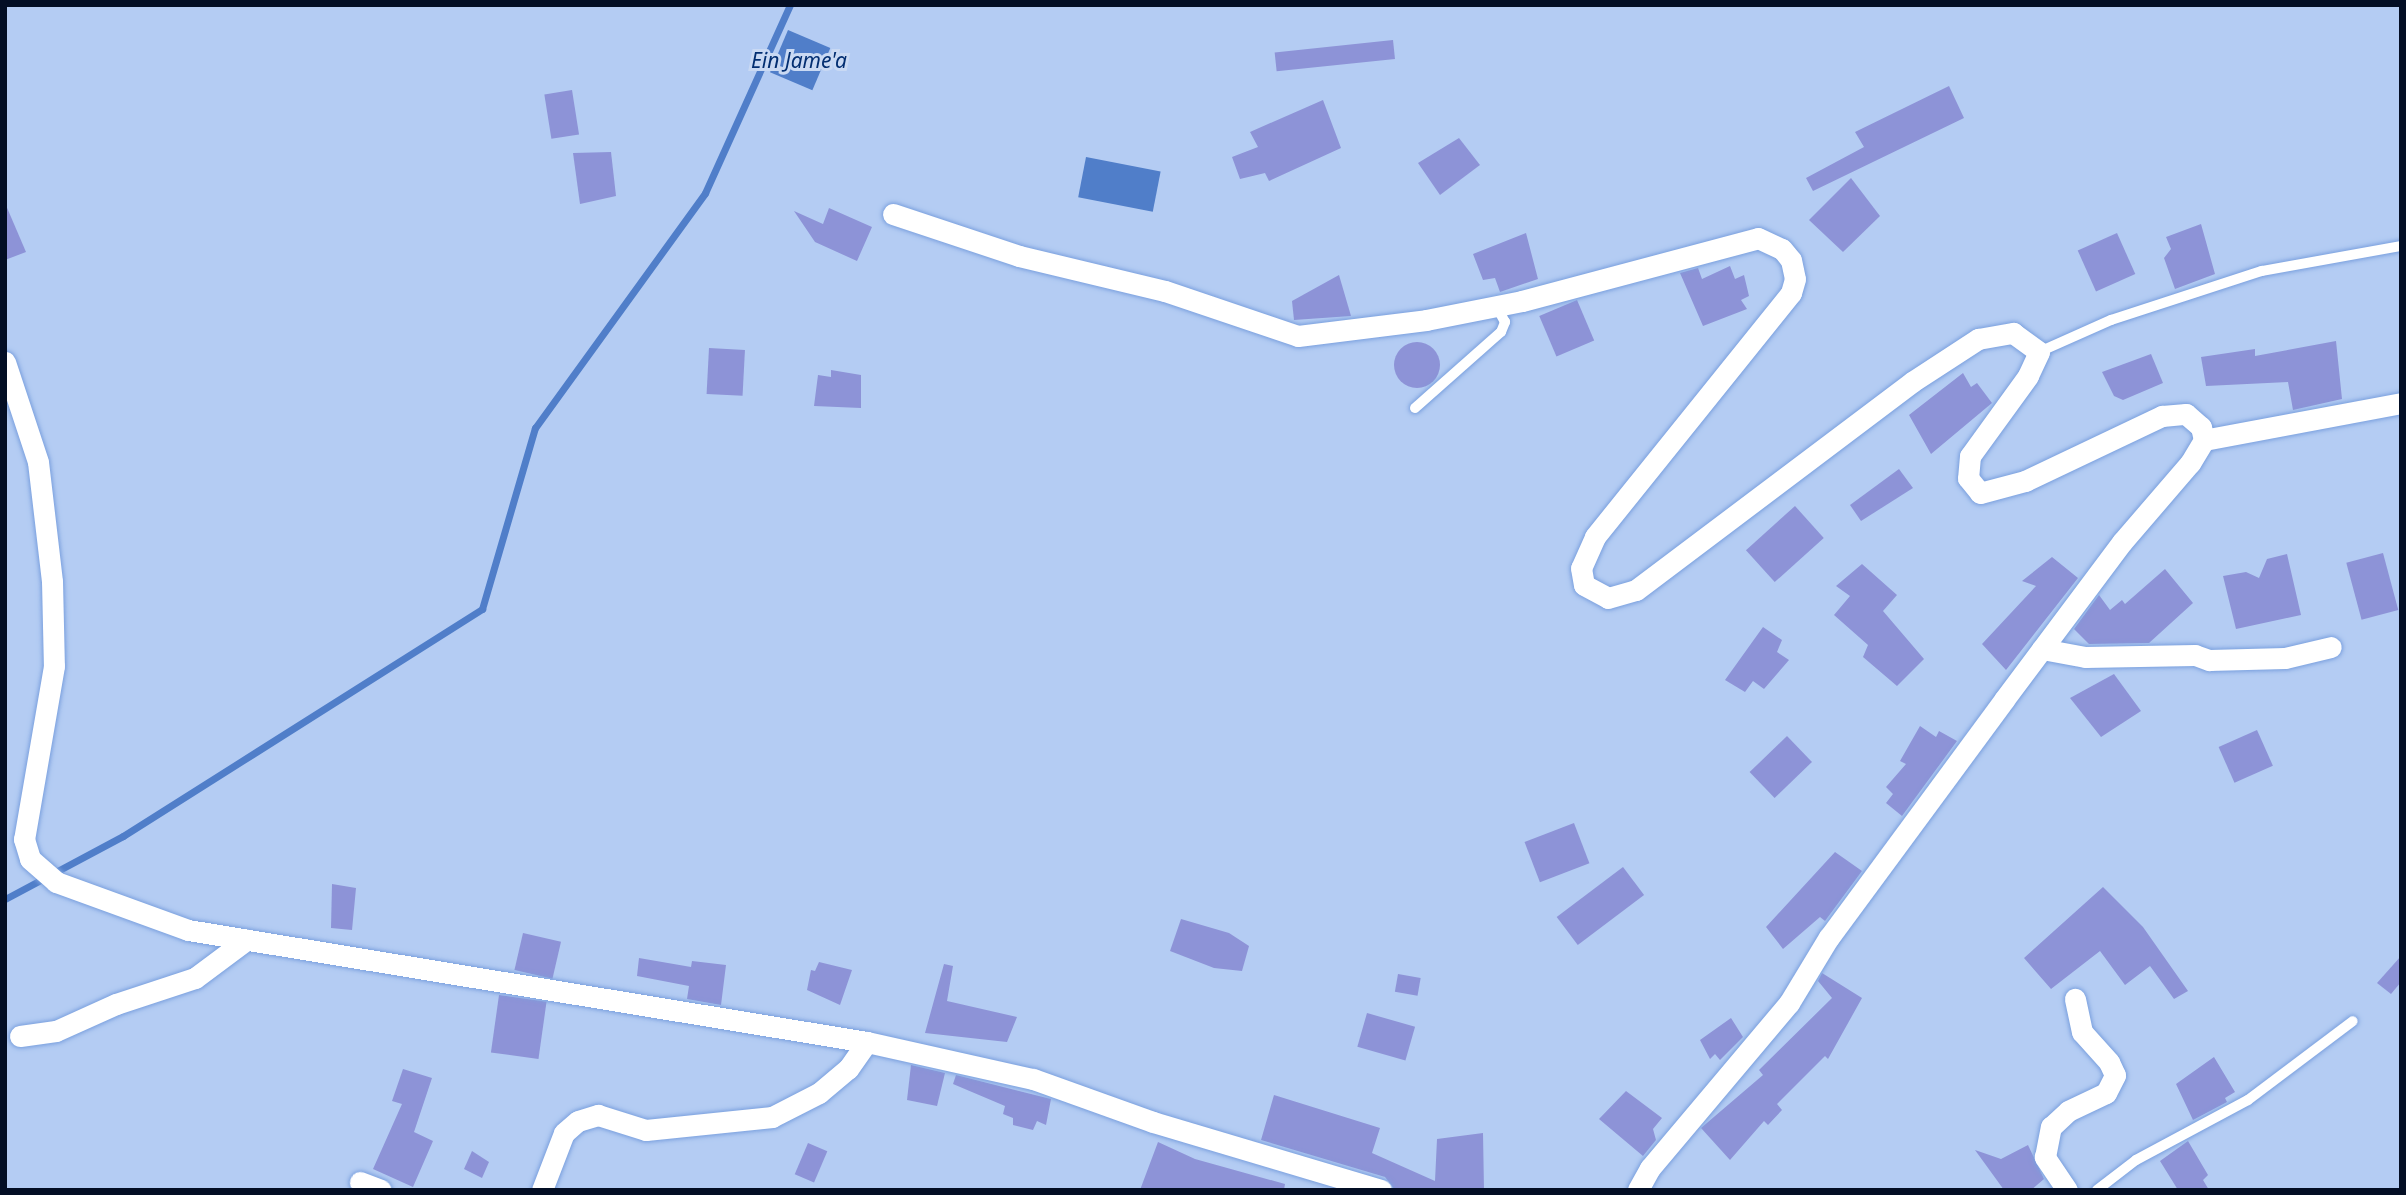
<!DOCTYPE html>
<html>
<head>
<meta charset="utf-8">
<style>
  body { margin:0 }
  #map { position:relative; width:2406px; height:1195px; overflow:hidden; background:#b4ccf3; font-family:"Noto Sans",sans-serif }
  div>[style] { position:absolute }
  .water>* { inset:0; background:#507ec9; transform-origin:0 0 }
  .stream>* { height:7px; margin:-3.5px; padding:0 3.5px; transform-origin:3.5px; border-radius:3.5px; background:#507ec9 }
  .building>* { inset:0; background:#8d93d7; transform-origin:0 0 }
  .round { border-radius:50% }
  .roads { filter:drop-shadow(0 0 2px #7aa0de) drop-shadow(0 0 2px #7aa0de) }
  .lane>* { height:10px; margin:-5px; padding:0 5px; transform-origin:5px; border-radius:5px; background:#fff }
  .street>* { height:21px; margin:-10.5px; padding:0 10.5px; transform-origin:10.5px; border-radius:10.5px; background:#fff }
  span { translate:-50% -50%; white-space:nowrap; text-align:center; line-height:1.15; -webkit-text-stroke:6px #c9d9f3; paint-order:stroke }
  .water-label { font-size:21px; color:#022e71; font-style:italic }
  .frame { position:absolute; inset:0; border:7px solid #030e24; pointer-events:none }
</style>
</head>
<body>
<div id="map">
  <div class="water">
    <i style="left:788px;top:30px;width:46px;height:46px;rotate:23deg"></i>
    <i style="left:1086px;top:157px;width:76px;height:41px;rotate:11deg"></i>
  </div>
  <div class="stream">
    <i style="left:5px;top:899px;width:134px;rotate:-28.1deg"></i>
    <i style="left:123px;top:836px;width:425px;rotate:-32.3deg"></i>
    <i style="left:482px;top:609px;width:189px;rotate:-73.7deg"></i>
    <i style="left:535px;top:428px;width:290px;rotate:-54.1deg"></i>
    <i style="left:705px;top:193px;width:206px;rotate:-65.7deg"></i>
  </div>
  <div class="building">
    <i style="left:1393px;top:40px;width:19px;height:119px;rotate:84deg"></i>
    <i style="clip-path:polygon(1949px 86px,1964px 118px,1813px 191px,1806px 178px,1864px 147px,1855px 132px)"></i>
    <i style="left:572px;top:90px;width:45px;height:28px;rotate:81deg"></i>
    <i style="clip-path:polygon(1323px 100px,1341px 148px,1269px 181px,1265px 173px,1240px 179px,1232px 157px,1258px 147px,1250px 132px)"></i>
    <i style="clip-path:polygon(1459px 138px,1480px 165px,1440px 195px,1418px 163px)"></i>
    <i style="clip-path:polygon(611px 152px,616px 196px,580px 204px,573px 153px)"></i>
    <i style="clip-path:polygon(1851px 178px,1880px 216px,1843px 252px,1809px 220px)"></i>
    <i style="clip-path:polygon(5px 203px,26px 252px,5px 260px)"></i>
    <i style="clip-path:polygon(829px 208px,872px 227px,857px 261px,815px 242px,794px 211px,823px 224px)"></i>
    <i style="clip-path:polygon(2201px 224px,2215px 274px,2175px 289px,2164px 258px,2171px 249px,2166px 237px)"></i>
    <i style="clip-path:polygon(1526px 233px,1538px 279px,1500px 292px,1495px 278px,1483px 280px,1473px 254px)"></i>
    <i style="left:2117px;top:233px;width:45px;height:43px;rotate:66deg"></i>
    <i style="clip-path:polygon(1730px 266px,1735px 279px,1744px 275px,1749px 296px,1741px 300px,1747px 309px,1703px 326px,1680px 273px,1698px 268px,1702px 279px)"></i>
    <i style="clip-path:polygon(1339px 275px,1351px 316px,1294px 320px,1292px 301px)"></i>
    <i style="left:1577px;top:300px;width:44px;height:41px;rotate:67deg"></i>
    <i style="clip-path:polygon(2336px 341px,2342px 399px,2293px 410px,2288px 382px,2206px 386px,2201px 357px,2255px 349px,2255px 356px)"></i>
    <i class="round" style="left:1394px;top:342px;width:46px;height:46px"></i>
    <i style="left:709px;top:348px;width:36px;height:46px;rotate:3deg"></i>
    <i style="clip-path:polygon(2151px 354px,2163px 383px,2123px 400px,2114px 396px,2102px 372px)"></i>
    <i style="clip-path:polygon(831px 370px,861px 375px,861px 408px,814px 406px,818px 375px,831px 377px)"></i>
    <i style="clip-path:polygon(1963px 373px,1971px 387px,1977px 383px,1992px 403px,1931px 454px,1909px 415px)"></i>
    <i style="clip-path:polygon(1899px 469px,1913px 488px,1861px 521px,1850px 505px)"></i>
    <i style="left:1795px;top:506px;width:43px;height:66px;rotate:48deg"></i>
    <i style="left:2383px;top:553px;width:59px;height:38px;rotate:75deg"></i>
    <i style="clip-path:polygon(2287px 554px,2301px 615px,2236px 629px,2223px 576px,2246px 572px,2259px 578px,2267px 559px)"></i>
    <i style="clip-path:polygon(2052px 557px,2078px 578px,2006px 670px,1982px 644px,2036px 586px,2022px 581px)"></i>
    <i style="clip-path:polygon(1862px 564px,1897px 595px,1883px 611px,1924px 659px,1897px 686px,1863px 657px,1868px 645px,1834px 615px,1850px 596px,1836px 586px)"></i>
    <i style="clip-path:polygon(2165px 569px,2193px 603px,2149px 643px,2089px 644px,2074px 629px,2099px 595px,2110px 610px,2122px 600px,2125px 604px)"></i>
    <i style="clip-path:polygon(1763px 627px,1782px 640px,1777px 652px,1789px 660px,1764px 689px,1753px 681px,1745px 692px,1725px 680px)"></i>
    <i style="clip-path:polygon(2114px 674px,2141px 711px,2101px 737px,2070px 698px)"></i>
    <i style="clip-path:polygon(1920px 726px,1936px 737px,1939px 731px,1957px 741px,1902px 816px,1886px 803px,1893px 794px,1886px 787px,1906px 764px,1900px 761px)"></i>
    <i style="left:2257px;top:730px;width:39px;height:42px;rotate:66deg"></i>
    <i style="left:1787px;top:736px;width:36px;height:52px;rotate:46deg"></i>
    <i style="left:1574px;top:823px;width:43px;height:53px;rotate:69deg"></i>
    <i style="clip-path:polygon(1835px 852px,1862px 871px,1825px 921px,1820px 917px,1783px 949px,1766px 927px)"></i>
    <i style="left:1623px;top:867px;width:35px;height:83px;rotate:53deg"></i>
    <i style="clip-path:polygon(332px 884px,356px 888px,352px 930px,331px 928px)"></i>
    <i style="clip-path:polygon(2103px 887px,2143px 927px,2188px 991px,2174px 999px,2150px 966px,2125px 985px,2100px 951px,2051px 989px,2024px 958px)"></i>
    <i style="clip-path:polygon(1181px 919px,1229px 933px,1249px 946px,1242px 971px,1214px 968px,1170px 951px)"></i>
    <i style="left:523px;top:933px;width:39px;height:38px;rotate:13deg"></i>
    <i style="clip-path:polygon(2401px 956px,2401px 982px,2391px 994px,2377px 983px)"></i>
    <i style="clip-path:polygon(639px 958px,691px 967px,692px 961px,726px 965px,721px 1005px,687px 999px,689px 986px,637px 976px)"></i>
    <i style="clip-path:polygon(819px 962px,852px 970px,840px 1005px,807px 990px,811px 970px,815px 971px)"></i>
    <i style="clip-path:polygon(944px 964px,953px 966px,947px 1001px,1017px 1017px,1007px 1042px,925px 1033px)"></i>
    <i style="clip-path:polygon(1822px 973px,1862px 998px,1828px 1059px,1825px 1056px,1777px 1104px,1782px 1110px,1768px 1125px,1764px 1121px,1730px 1160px,1701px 1128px,1763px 1075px,1759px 1070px,1832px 998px,1818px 981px)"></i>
    <i style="left:1398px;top:974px;width:23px;height:18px;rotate:10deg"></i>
    <i style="left:499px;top:995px;width:48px;height:58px;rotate:8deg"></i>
    <i style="left:1367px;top:1013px;width:50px;height:35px;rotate:16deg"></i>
    <i style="clip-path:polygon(1731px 1018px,1743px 1037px,1720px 1060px,1715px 1054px,1710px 1059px,1700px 1040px)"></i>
    <i style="clip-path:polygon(2214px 1057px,2235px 1092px,2225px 1098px,2227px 1102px,2193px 1120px,2176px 1084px)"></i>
    <i style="clip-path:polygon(911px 1065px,945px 1073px,937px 1106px,907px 1100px)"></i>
    <i style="clip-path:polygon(403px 1069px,432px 1078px,414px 1132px,433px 1141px,413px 1187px,373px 1169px,402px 1104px,392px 1101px)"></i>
    <i style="clip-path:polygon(956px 1075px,1051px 1099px,1046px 1125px,1037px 1121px,1033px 1130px,1013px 1125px,1013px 1118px,1003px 1114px,1005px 1106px,953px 1084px)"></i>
    <i style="clip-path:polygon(1626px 1091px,1662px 1118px,1653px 1129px,1656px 1140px,1643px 1156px,1599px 1119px)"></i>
    <i style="clip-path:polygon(1274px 1095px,1380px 1128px,1372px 1153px,1435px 1181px,1437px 1139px,1483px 1133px,1484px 1190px,1395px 1190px,1385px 1177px,1261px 1140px)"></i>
    <i style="clip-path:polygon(2188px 1141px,2208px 1175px,2203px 1180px,2209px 1190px,2178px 1190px,2160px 1161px)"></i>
    <i style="clip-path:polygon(1158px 1142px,1195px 1159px,1285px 1184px,1284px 1190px,1140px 1190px)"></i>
    <i style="left:808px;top:1143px;width:21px;height:34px;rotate:23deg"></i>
    <i style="clip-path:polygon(2028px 1145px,2044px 1179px,2031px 1190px,2004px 1190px,1975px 1150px,2001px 1159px)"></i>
    <i style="clip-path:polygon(472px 1151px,489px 1162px,482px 1178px,464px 1169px)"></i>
  </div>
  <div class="roads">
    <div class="lane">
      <i style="left:2039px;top:352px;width:79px;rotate:-24deg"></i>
      <i style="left:2111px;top:320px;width:159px;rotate:-18deg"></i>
      <i style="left:2262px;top:271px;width:141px;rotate:-10.2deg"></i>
      <i style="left:1415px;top:408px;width:115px;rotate:-41.5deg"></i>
      <i style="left:1501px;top:332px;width:11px;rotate:-68deg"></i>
      <i style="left:1505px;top:322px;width:21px;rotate:-119deg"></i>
      <i style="left:2097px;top:1190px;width:49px;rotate:-37.6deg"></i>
      <i style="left:2136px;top:1160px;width:127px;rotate:-28.2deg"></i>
      <i style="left:2248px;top:1100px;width:131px;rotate:-37deg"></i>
    </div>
    <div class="street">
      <i style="left:893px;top:214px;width:133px;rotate:18.4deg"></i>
      <i style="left:1019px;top:256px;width:150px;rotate:13.5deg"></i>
      <i style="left:1165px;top:291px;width:140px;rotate:18.7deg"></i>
      <i style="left:1298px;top:336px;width:129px;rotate:-7.1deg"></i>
      <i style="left:1426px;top:320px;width:98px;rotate:-11.2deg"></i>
      <i style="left:1522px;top:301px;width:244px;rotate:-14.9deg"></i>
      <i style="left:1758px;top:238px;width:26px;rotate:25deg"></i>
      <i style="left:1782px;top:249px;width:14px;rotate:51deg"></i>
      <i style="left:1791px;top:260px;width:19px;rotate:78deg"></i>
      <i style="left:1795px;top:279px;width:15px;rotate:106deg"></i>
      <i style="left:1791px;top:293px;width:313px;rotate:128.8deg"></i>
      <i style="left:1595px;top:537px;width:34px;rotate:114deg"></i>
      <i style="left:1581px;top:568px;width:17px;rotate:80deg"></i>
      <i style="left:1584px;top:585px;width:27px;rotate:28deg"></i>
      <i style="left:1608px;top:598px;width:29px;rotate:-16deg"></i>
      <i style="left:1636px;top:590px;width:346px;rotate:-37deg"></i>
      <i style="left:1912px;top:382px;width:79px;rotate:-33.1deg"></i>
      <i style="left:1978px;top:339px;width:36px;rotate:-10deg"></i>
      <i style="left:2013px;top:333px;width:32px;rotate:36deg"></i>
      <i style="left:2039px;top:352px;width:26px;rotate:115deg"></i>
      <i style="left:2028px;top:376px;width:99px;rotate:125.9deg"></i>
      <i style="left:1970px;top:456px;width:22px;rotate:95deg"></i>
      <i style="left:1968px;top:478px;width:19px;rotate:51deg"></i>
      <i style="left:1980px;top:493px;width:47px;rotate:-14.9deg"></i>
      <i style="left:2025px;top:481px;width:152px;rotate:-25.4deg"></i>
      <i style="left:2162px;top:416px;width:24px;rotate:-5deg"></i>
      <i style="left:2186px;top:414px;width:20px;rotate:41deg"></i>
      <i style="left:2201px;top:427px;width:13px;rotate:77deg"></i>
      <i style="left:2204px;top:440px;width:27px;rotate:121deg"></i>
      <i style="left:2190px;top:463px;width:104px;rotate:130.7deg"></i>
      <i style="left:2122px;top:542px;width:197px;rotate:126.8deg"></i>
      <i style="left:2004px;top:700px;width:295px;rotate:126.4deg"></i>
      <i style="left:1829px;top:937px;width:77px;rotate:121.2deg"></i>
      <i style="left:1789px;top:1003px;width:216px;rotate:130.1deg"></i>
      <i style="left:1650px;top:1168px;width:25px;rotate:119deg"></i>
      <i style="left:5px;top:362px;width:105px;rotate:71.7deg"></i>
      <i style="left:38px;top:462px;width:120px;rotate:83.3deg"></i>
      <i style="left:52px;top:581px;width:85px;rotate:88.7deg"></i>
      <i style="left:54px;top:666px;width:176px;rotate:99.8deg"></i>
      <i style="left:24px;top:839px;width:21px;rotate:73deg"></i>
      <i style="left:30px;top:859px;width:35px;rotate:41deg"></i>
      <i style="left:56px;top:882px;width:140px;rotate:20deg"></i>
      <i style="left:188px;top:930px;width:688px;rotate:9.37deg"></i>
      <i style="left:867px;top:1042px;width:170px;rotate:12.6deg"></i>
      <i style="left:1033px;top:1079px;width:127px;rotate:19.7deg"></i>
      <i style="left:1153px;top:1122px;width:238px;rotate:16.6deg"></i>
      <i style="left:2204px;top:440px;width:200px;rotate:-10.6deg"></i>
      <i style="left:2042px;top:649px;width:44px;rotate:10.5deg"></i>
      <i style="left:2085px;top:657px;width:110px;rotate:-1deg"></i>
      <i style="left:2195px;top:655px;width:15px;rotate:20deg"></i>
      <i style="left:2209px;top:660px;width:76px;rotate:-1.5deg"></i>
      <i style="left:2285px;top:658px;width:47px;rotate:-13.4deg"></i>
      <i style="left:20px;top:1036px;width:36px;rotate:-8deg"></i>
      <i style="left:56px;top:1031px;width:66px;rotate:-24.2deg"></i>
      <i style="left:116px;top:1004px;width:83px;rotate:-18.2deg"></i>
      <i style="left:195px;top:978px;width:64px;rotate:-36.7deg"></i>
      <i style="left:360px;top:1182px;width:22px;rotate:21deg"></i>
      <i style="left:542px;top:1190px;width:61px;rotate:-68.9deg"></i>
      <i style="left:564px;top:1133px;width:18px;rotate:-41deg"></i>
      <i style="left:578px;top:1121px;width:21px;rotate:-17deg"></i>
      <i style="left:598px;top:1115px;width:50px;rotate:17.4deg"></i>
      <i style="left:646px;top:1130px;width:127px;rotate:-5.9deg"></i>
      <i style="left:772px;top:1117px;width:53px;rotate:-27.1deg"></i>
      <i style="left:819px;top:1093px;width:38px;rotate:-40deg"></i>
      <i style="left:848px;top:1069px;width:33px;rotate:-55deg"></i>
      <i style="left:2067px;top:1190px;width:40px;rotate:-124deg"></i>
      <i style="left:2045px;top:1157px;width:31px;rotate:-79deg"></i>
      <i style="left:2051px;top:1127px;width:23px;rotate:-43deg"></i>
      <i style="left:2068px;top:1111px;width:42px;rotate:-25.3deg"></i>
      <i style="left:2106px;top:1093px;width:20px;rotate:-63deg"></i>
      <i style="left:2115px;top:1075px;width:14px;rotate:-115deg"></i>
      <i style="left:2109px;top:1062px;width:40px;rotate:-132deg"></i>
      <i style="left:2082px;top:1032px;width:34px;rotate:-102deg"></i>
    </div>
  </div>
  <div class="water-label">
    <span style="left:799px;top:60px">Ein Jame'a</span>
  </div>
  <div class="frame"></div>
</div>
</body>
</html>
